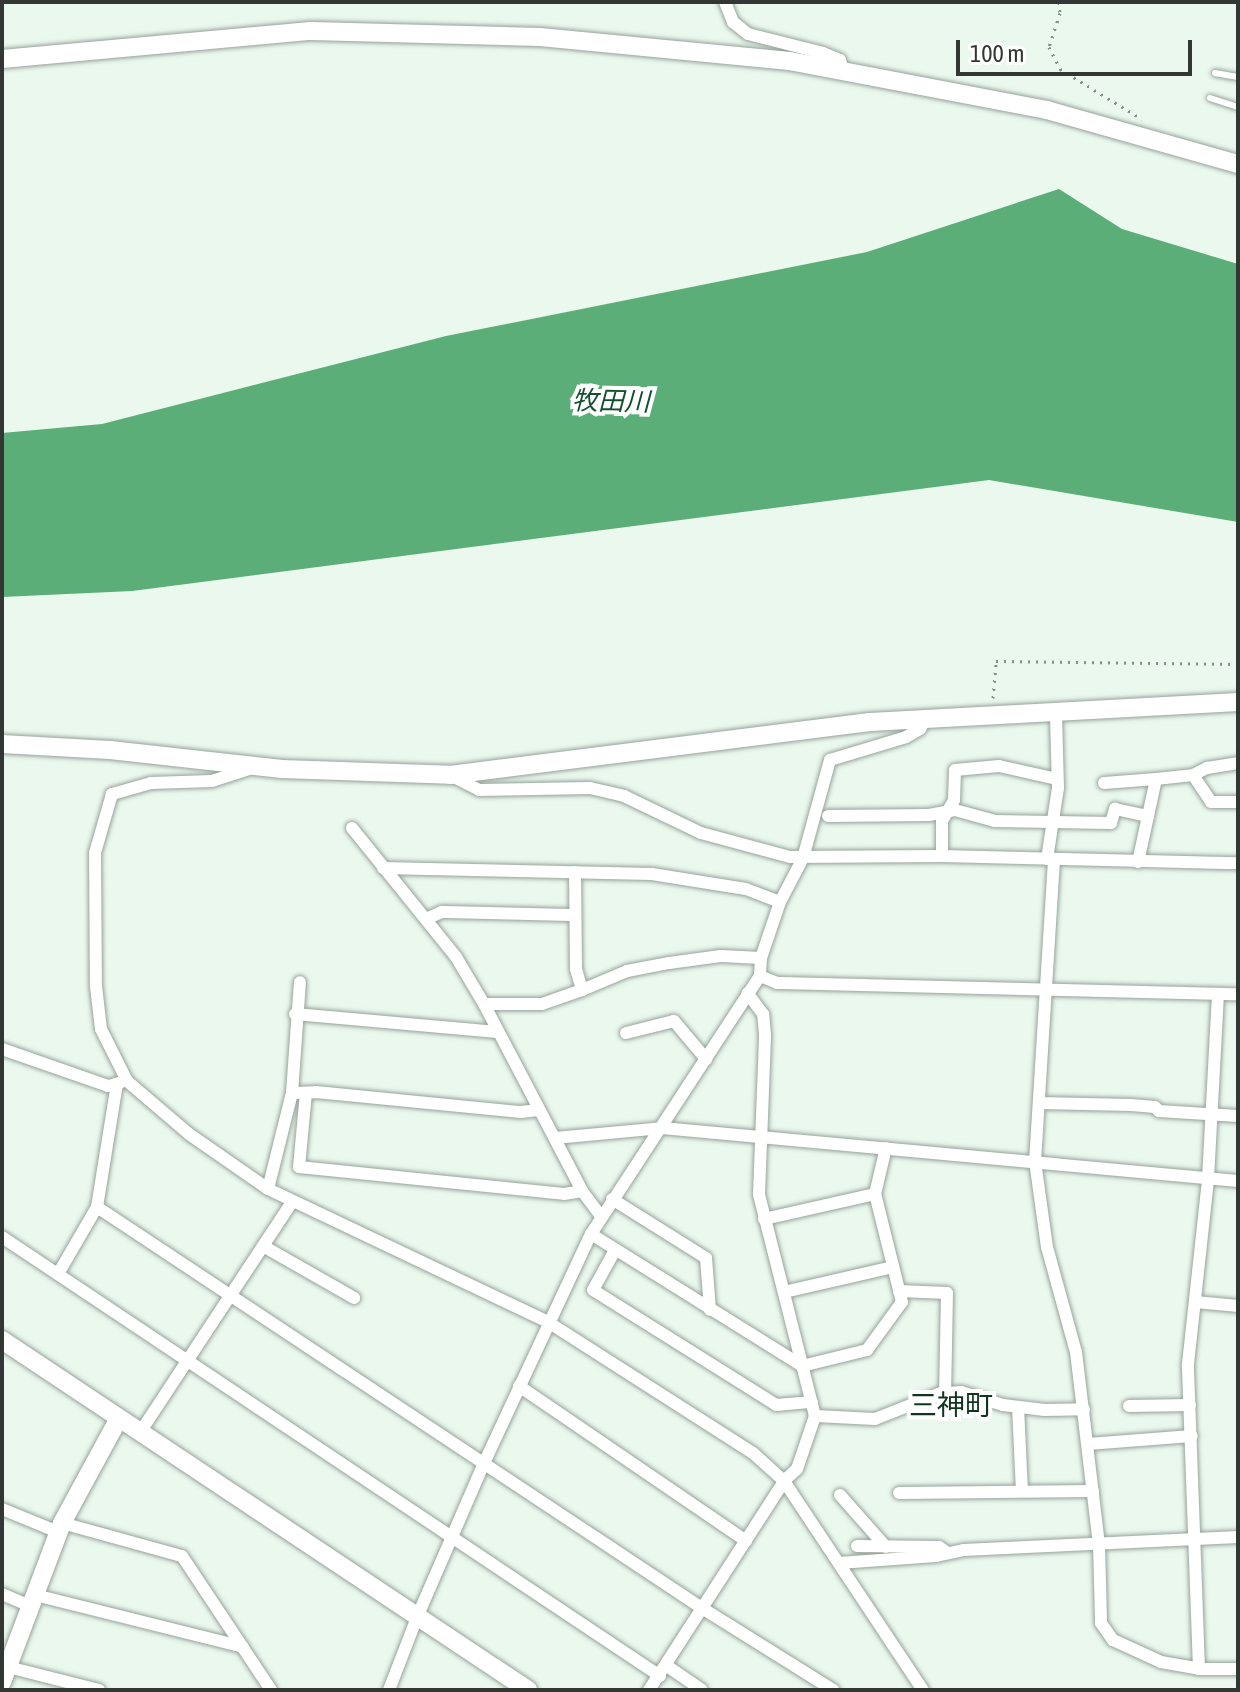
<!DOCTYPE html>
<html>
<head>
<meta charset="utf-8">
<style>
  body { margin:0 }
  #map { position:relative; width:1240px; height:1692px; overflow:hidden; background:#eaf8ee; font-family:"Asap Condensed","Noto Sans JP",sans-serif }
  div>[style] { position:absolute }
  .water>* { inset:0; background:#5bae78 }
  .path>* { height:3px; margin-top:-1.5px; transform-origin:0; background:repeating-linear-gradient(90deg,#858e87 0 2px,transparent 0 8px) }
  .roads { filter:drop-shadow(0 0 2px #96a39a) drop-shadow(0 0 2px #96a39a) }
  .lane>* { height:6px; margin:-3px; padding:0 3px; transform-origin:3px; border-radius:3px; background:#fff }
  .street>* { height:12px; margin:-6px; padding:0 6px; transform-origin:6px; border-radius:6px; background:#fff }
  .secondary>* { height:18px; margin:-9px; padding:0 9px; transform-origin:9px; border-radius:9px; background:#fff }
  span { translate:-50% -50%; white-space:nowrap; text-align:center; line-height:1.15; -webkit-text-stroke:8px #fff; paint-order:stroke }
  .water-label { font-size:26px; color:#11502c; font-style:italic }
  .quarter-label { font-size:28px; color:#10351e }
  .frame { position:absolute; inset:0; border:4px solid #323733; pointer-events:none }
  .scale { position:absolute; left:956px; top:40px; width:236px; height:36px; box-sizing:border-box; border:4px solid #323733; border-top:0; padding-left:10px; font-size:24px; line-height:28px; white-space:nowrap; color:#323733; -webkit-text-stroke:6px #fff; paint-order:stroke }
</style>
</head>
<body>
<div id="map">
  <div class="water">
    <i style="clip-path:polygon(1059px 189px,1122px 229px,1238px 264px,1238px 522px,989px 480px,132px 591px,2px 597px,2px 433px,102px 424px,446px 336px,867px 252px)"></i>
  </div>
  <div class="path">
    <i style="left:1059px;top:2px;width:11px;rotate:85deg"></i>
    <i style="left:1060px;top:13px;width:36px;rotate:108deg"></i>
    <i style="left:1049px;top:47px;width:25px;rotate:63deg"></i>
    <i style="left:1060px;top:69px;width:96px;rotate:31.4deg"></i>
    <i style="left:993px;top:698px;width:37px;rotate:-85deg"></i>
    <i style="left:996px;top:661px;width:242px;rotate:0.7deg"></i>
  </div>
  <div class="roads">
    <div class="lane">
      <i style="left:1215px;top:73px;width:23px;rotate:10deg"></i>
      <i style="left:1210px;top:98px;width:29px;rotate:18deg"></i>
    </div>
    <div class="street">
      <i style="left:725px;top:2px;width:22px;rotate:68deg"></i>
      <i style="left:733px;top:22px;width:19px;rotate:39deg"></i>
      <i style="left:748px;top:34px;width:77px;rotate:14.2deg"></i>
      <i style="left:823px;top:53px;width:18px;rotate:22deg"></i>
      <i style="left:840px;top:60px;width:11px;rotate:75deg"></i>
      <i style="left:249px;top:769px;width:39px;rotate:162deg"></i>
      <i style="left:212px;top:781px;width:61px;rotate:178.1deg"></i>
      <i style="left:151px;top:783px;width:41px;rotate:164.2deg"></i>
      <i style="left:112px;top:794px;width:61px;rotate:106.1deg"></i>
      <i style="left:95px;top:853px;width:133px;rotate:89.6deg"></i>
      <i style="left:96px;top:986px;width:43px;rotate:83.4deg"></i>
      <i style="left:101px;top:1029px;width:58px;rotate:63.4deg"></i>
      <i style="left:127px;top:1081px;width:82px;rotate:40.5deg"></i>
      <i style="left:189px;top:1134px;width:96px;rotate:34.8deg"></i>
      <i style="left:268px;top:1189px;width:310px;rotate:25.4deg"></i>
      <i style="left:548px;top:1322px;width:243px;rotate:32.6deg"></i>
      <i style="left:753px;top:1453px;width:42px;rotate:42.1deg"></i>
      <i style="left:784px;top:1481px;width:251px;rotate:56.4deg"></i>
      <i style="left:450px;top:775px;width:33px;rotate:27deg"></i>
      <i style="left:479px;top:790px;width:111px;rotate:-1deg"></i>
      <i style="left:590px;top:788px;width:35px;rotate:13deg"></i>
      <i style="left:624px;top:796px;width:85px;rotate:25.7deg"></i>
      <i style="left:701px;top:833px;width:92px;rotate:15.1deg"></i>
      <i style="left:790px;top:857px;width:152px;rotate:-0.4deg"></i>
      <i style="left:942px;top:856px;width:296px;rotate:1.4deg"></i>
      <i style="left:1193px;top:775px;width:16px;rotate:-27deg"></i>
      <i style="left:1207px;top:768px;width:31px;rotate:-9deg"></i>
      <i style="left:1156px;top:779px;width:37px;rotate:-6deg"></i>
      <i style="left:1193px;top:775px;width:32px;rotate:56deg"></i>
      <i style="left:1211px;top:802px;width:27px"></i>
      <i style="left:1104px;top:783px;width:52px;rotate:-4.4deg"></i>
      <i style="left:1156px;top:779px;width:85px;rotate:102.2deg"></i>
      <i style="left:828px;top:816px;width:101px;rotate:-0.6deg"></i>
      <i style="left:929px;top:815px;width:26px;rotate:-11deg"></i>
      <i style="left:955px;top:810px;width:41px;rotate:15.4deg"></i>
      <i style="left:995px;top:821px;width:116px;rotate:1deg"></i>
      <i style="left:1111px;top:823px;width:15px;rotate:-74deg"></i>
      <i style="left:1115px;top:809px;width:34px;rotate:12deg"></i>
      <i style="left:352px;top:828px;width:166px;rotate:51.1deg"></i>
      <i style="left:456px;top:957px;width:55px;rotate:59.2deg"></i>
      <i style="left:942px;top:856px;width:35px;rotate:-90deg"></i>
      <i style="left:942px;top:821px;width:24px;rotate:-60deg"></i>
      <i style="left:954px;top:800px;width:30px;rotate:-88deg"></i>
      <i style="left:955px;top:770px;width:44px;rotate:-5.2deg"></i>
      <i style="left:999px;top:766px;width:59px;rotate:12.6deg"></i>
      <i style="left:1047px;top:859px;width:72px;rotate:-81.2deg"></i>
      <i style="left:1058px;top:788px;width:73px;rotate:-91.6deg"></i>
      <i style="left:1054px;top:860px;width:302px;rotate:93.6deg"></i>
      <i style="left:1035px;top:1161px;width:87px;rotate:82.1deg"></i>
      <i style="left:1047px;top:1247px;width:109px;rotate:74.6deg"></i>
      <i style="left:1076px;top:1352px;width:193px;rotate:83.2deg"></i>
      <i style="left:1099px;top:1544px;width:79px;rotate:88.5deg"></i>
      <i style="left:1101px;top:1623px;width:21px;rotate:55deg"></i>
      <i style="left:1113px;top:1640px;width:53px;rotate:24.6deg"></i>
      <i style="left:1161px;top:1662px;width:39px;rotate:10deg"></i>
      <i style="left:1199px;top:1669px;width:39px"></i>
      <i style="left:383px;top:868px;width:269px;rotate:1.3deg"></i>
      <i style="left:652px;top:874px;width:95px;rotate:9.1deg"></i>
      <i style="left:746px;top:889px;width:36px;rotate:21deg"></i>
      <i style="left:575px;top:872px;width:97px;rotate:89.4deg"></i>
      <i style="left:576px;top:969px;width:22px;rotate:74deg"></i>
      <i style="left:582px;top:990px;width:49px;rotate:-22.9deg"></i>
      <i style="left:627px;top:971px;width:43px;rotate:-10.8deg"></i>
      <i style="left:669px;top:963px;width:52px;rotate:-7.7deg"></i>
      <i style="left:721px;top:956px;width:40px;rotate:2.9deg"></i>
      <i style="left:426px;top:919px;width:17px;rotate:-24deg"></i>
      <i style="left:442px;top:912px;width:133px;rotate:1.3deg"></i>
      <i style="left:760px;top:976px;width:18px;rotate:22deg"></i>
      <i style="left:777px;top:983px;width:461px;rotate:1.4deg"></i>
      <i style="left:582px;top:990px;width:42px;rotate:160.7deg"></i>
      <i style="left:542px;top:1004px;width:58px;rotate:180deg"></i>
      <i style="left:484px;top:1004px;width:211px;rotate:62.3deg"></i>
      <i style="left:582px;top:1191px;width:31px;rotate:53deg"></i>
      <i style="left:295px;top:1014px;width:203px;rotate:5.1deg"></i>
      <i style="left:626px;top:1033px;width:49px;rotate:-14deg"></i>
      <i style="left:674px;top:1021px;width:50px;rotate:49.9deg"></i>
      <i style="left:2px;top:1049px;width:112px;rotate:19.2deg"></i>
      <i style="left:108px;top:1086px;width:12px;rotate:-14deg"></i>
      <i style="left:292px;top:1093px;width:24px;rotate:-2deg"></i>
      <i style="left:316px;top:1092px;width:206px;rotate:5.6deg"></i>
      <i style="left:521px;top:1112px;width:17px;rotate:-7deg"></i>
      <i style="left:306px;top:1093px;width:74px;rotate:95.4deg"></i>
      <i style="left:299px;top:1167px;width:266px;rotate:5.8deg"></i>
      <i style="left:564px;top:1194px;width:18px;rotate:-9deg"></i>
      <i style="left:1039px;top:1103px;width:92px;rotate:1.2deg"></i>
      <i style="left:1131px;top:1105px;width:24px;rotate:5deg"></i>
      <i style="left:1155px;top:1107px;width:6px;rotate:45deg"></i>
      <i style="left:1159px;top:1111px;width:79px;rotate:3.6deg"></i>
      <i style="left:555px;top:1138px;width:107px;rotate:-5.3deg"></i>
      <i style="left:662px;top:1128px;width:578px;rotate:5.26deg"></i>
      <i style="left:268px;top:1189px;width:99px;rotate:-76deg"></i>
      <i style="left:292px;top:1093px;width:111px;rotate:-85.9deg"></i>
      <i style="left:612px;top:1199px;width:111px;rotate:32.1deg"></i>
      <i style="left:706px;top:1258px;width:52px;rotate:85.6deg"></i>
      <i style="left:97px;top:1207px;width:726px;rotate:33.54deg"></i>
      <i style="left:702px;top:1608px;width:155px;rotate:32deg"></i>
      <i style="left:764px;top:1219px;width:114px;rotate:-12.7deg"></i>
      <i style="left:591px;top:1234px;width:249px;rotate:32deg"></i>
      <i style="left:802px;top:1366px;width:67px;rotate:-13.8deg"></i>
      <i style="left:867px;top:1350px;width:59px;rotate:-53.9deg"></i>
      <i style="left:902px;top:1302px;width:111px;rotate:-104deg"></i>
      <i style="left:875px;top:1194px;width:47px;rotate:-76.6deg"></i>
      <i style="left:2px;top:1237px;width:791px;rotate:33.71deg"></i>
      <i style="left:263px;top:1246px;width:105px;rotate:29.7deg"></i>
      <i style="left:614px;top:1252px;width:43px;rotate:118.9deg"></i>
      <i style="left:593px;top:1290px;width:216px;rotate:32.1deg"></i>
      <i style="left:776px;top:1405px;width:36px;rotate:-5deg"></i>
      <i style="left:58px;top:1274px;width:78px;rotate:-59.8deg"></i>
      <i style="left:97px;top:1207px;width:125px;rotate:-80.8deg"></i>
      <i style="left:899px;top:1291px;width:48px;rotate:2.4deg"></i>
      <i style="left:947px;top:1293px;width:100px;rotate:91.1deg"></i>
      <i style="left:784px;top:1292px;width:112px;rotate:-12.9deg"></i>
      <i style="left:1196px;top:1302px;width:42px;rotate:5.4deg"></i>
      <i style="left:519px;top:1386px;width:275px;rotate:34.3deg"></i>
      <i style="left:1129px;top:1406px;width:61px;rotate:-0.9deg"></i>
      <i style="left:1018px;top:1407px;width:84px;rotate:87.3deg"></i>
      <i style="left:815px;top:1416px;width:60px;rotate:2.9deg"></i>
      <i style="left:875px;top:1419px;width:68px;rotate:-21.6deg"></i>
      <i style="left:938px;top:1394px;width:23px;rotate:-5deg"></i>
      <i style="left:961px;top:1392px;width:44px;rotate:17.2deg"></i>
      <i style="left:1003px;top:1405px;width:42px;rotate:6.8deg"></i>
      <i style="left:1045px;top:1410px;width:39px;rotate:-1deg"></i>
      <i style="left:141px;top:1431px;width:274px;rotate:-56.6deg"></i>
      <i style="left:1088px;top:1444px;width:104px;rotate:-4.4deg"></i>
      <i style="left:899px;top:1493px;width:194px;rotate:-0.6deg"></i>
      <i style="left:840px;top:1495px;width:69px;rotate:48.5deg"></i>
      <i style="left:2px;top:1509px;width:61px;rotate:22.3deg"></i>
      <i style="left:62px;top:1523px;width:124px;rotate:15.4deg"></i>
      <i style="left:182px;top:1556px;width:161px;rotate:56.4deg"></i>
      <i style="left:857px;top:1546px;width:82px;rotate:0.7deg"></i>
      <i style="left:939px;top:1547px;width:11px;rotate:34deg"></i>
      <i style="left:839px;top:1563px;width:97px;rotate:-4.1deg"></i>
      <i style="left:936px;top:1556px;width:29px;rotate:-12deg"></i>
      <i style="left:964px;top:1550px;width:274px;rotate:-2.7deg"></i>
      <i style="left:2px;top:1594px;width:30px;rotate:23deg"></i>
      <i style="left:35px;top:1595px;width:214px;rotate:14deg"></i>
      <i style="left:667px;top:1666px;width:42px;rotate:34.4deg"></i>
      <i style="left:8px;top:1667px;width:94px;rotate:14.2deg"></i>
      <i style="left:1199px;top:1669px;width:305px;rotate:-92.1deg"></i>
      <i style="left:1188px;top:1364px;width:186px;rotate:-83.8deg"></i>
      <i style="left:1208px;top:1179px;width:185px;rotate:-86.9deg"></i>
      <i style="left:389px;top:1690px;width:80px;rotate:-68.9deg"></i>
      <i style="left:418px;top:1615px;width:168px;rotate:-66.5deg"></i>
      <i style="left:485px;top:1461px;width:251px;rotate:-65deg"></i>
      <i style="left:591px;top:1234px;width:308px;rotate:-56.8deg"></i>
      <i style="left:760px;top:976px;width:18px;rotate:-87deg"></i>
      <i style="left:761px;top:958px;width:59px;rotate:-71.3deg"></i>
      <i style="left:780px;top:902px;width:50px;rotate:-62.4deg"></i>
      <i style="left:803px;top:858px;width:102px;rotate:-74.6deg"></i>
      <i style="left:830px;top:760px;width:79px;rotate:-16.8deg"></i>
      <i style="left:906px;top:737px;width:16px;rotate:-30deg"></i>
      <i style="left:920px;top:729px;width:14px;rotate:-60deg"></i>
      <i style="left:649px;top:1690px;width:249px;rotate:-57.1deg"></i>
      <i style="left:784px;top:1481px;width:18px;rotate:-43deg"></i>
      <i style="left:797px;top:1469px;width:56px;rotate:-71.2deg"></i>
      <i style="left:815px;top:1416px;width:229px;rotate:-104.2deg"></i>
      <i style="left:759px;top:1194px;width:159px;rotate:-87.8deg"></i>
      <i style="left:765px;top:1035px;width:21px;rotate:-95deg"></i>
      <i style="left:763px;top:1014px;width:26px;rotate:-127deg"></i>
    </div>
    <div class="secondary">
      <i style="left:2px;top:59px;width:310px;rotate:-5.2deg"></i>
      <i style="left:311px;top:31px;width:229px;rotate:1.5deg"></i>
      <i style="left:540px;top:37px;width:251px;rotate:5.5deg"></i>
      <i style="left:790px;top:61px;width:262px;rotate:10.8deg"></i>
      <i style="left:1047px;top:110px;width:198px;rotate:15.8deg"></i>
      <i style="left:2px;top:744px;width:108px;rotate:3.2deg"></i>
      <i style="left:110px;top:750px;width:173px;rotate:6.3deg"></i>
      <i style="left:282px;top:769px;width:168px;rotate:2deg"></i>
      <i style="left:450px;top:775px;width:423px;rotate:-7.2deg"></i>
      <i style="left:870px;top:722px;width:369px;rotate:-3.1deg"></i>
      <i style="left:2px;top:1340px;width:632px;rotate:33.64deg"></i>
      <i style="left:2px;top:1682px;width:170px;rotate:-69.3deg"></i>
      <i style="left:62px;top:1523px;width:119px;rotate:-61.5deg"></i>
    </div>
  </div>
  <div class="water-label">
    <span style="left:611px;top:402px;rotate:1deg">牧田川</span>
  </div>
  <div class="quarter-label">
    <span style="left:951px;top:1405px">三神町</span>
  </div>
  <div class="frame"></div>
  <div class="scale">100 m</div>
</div>
</body>
</html>
